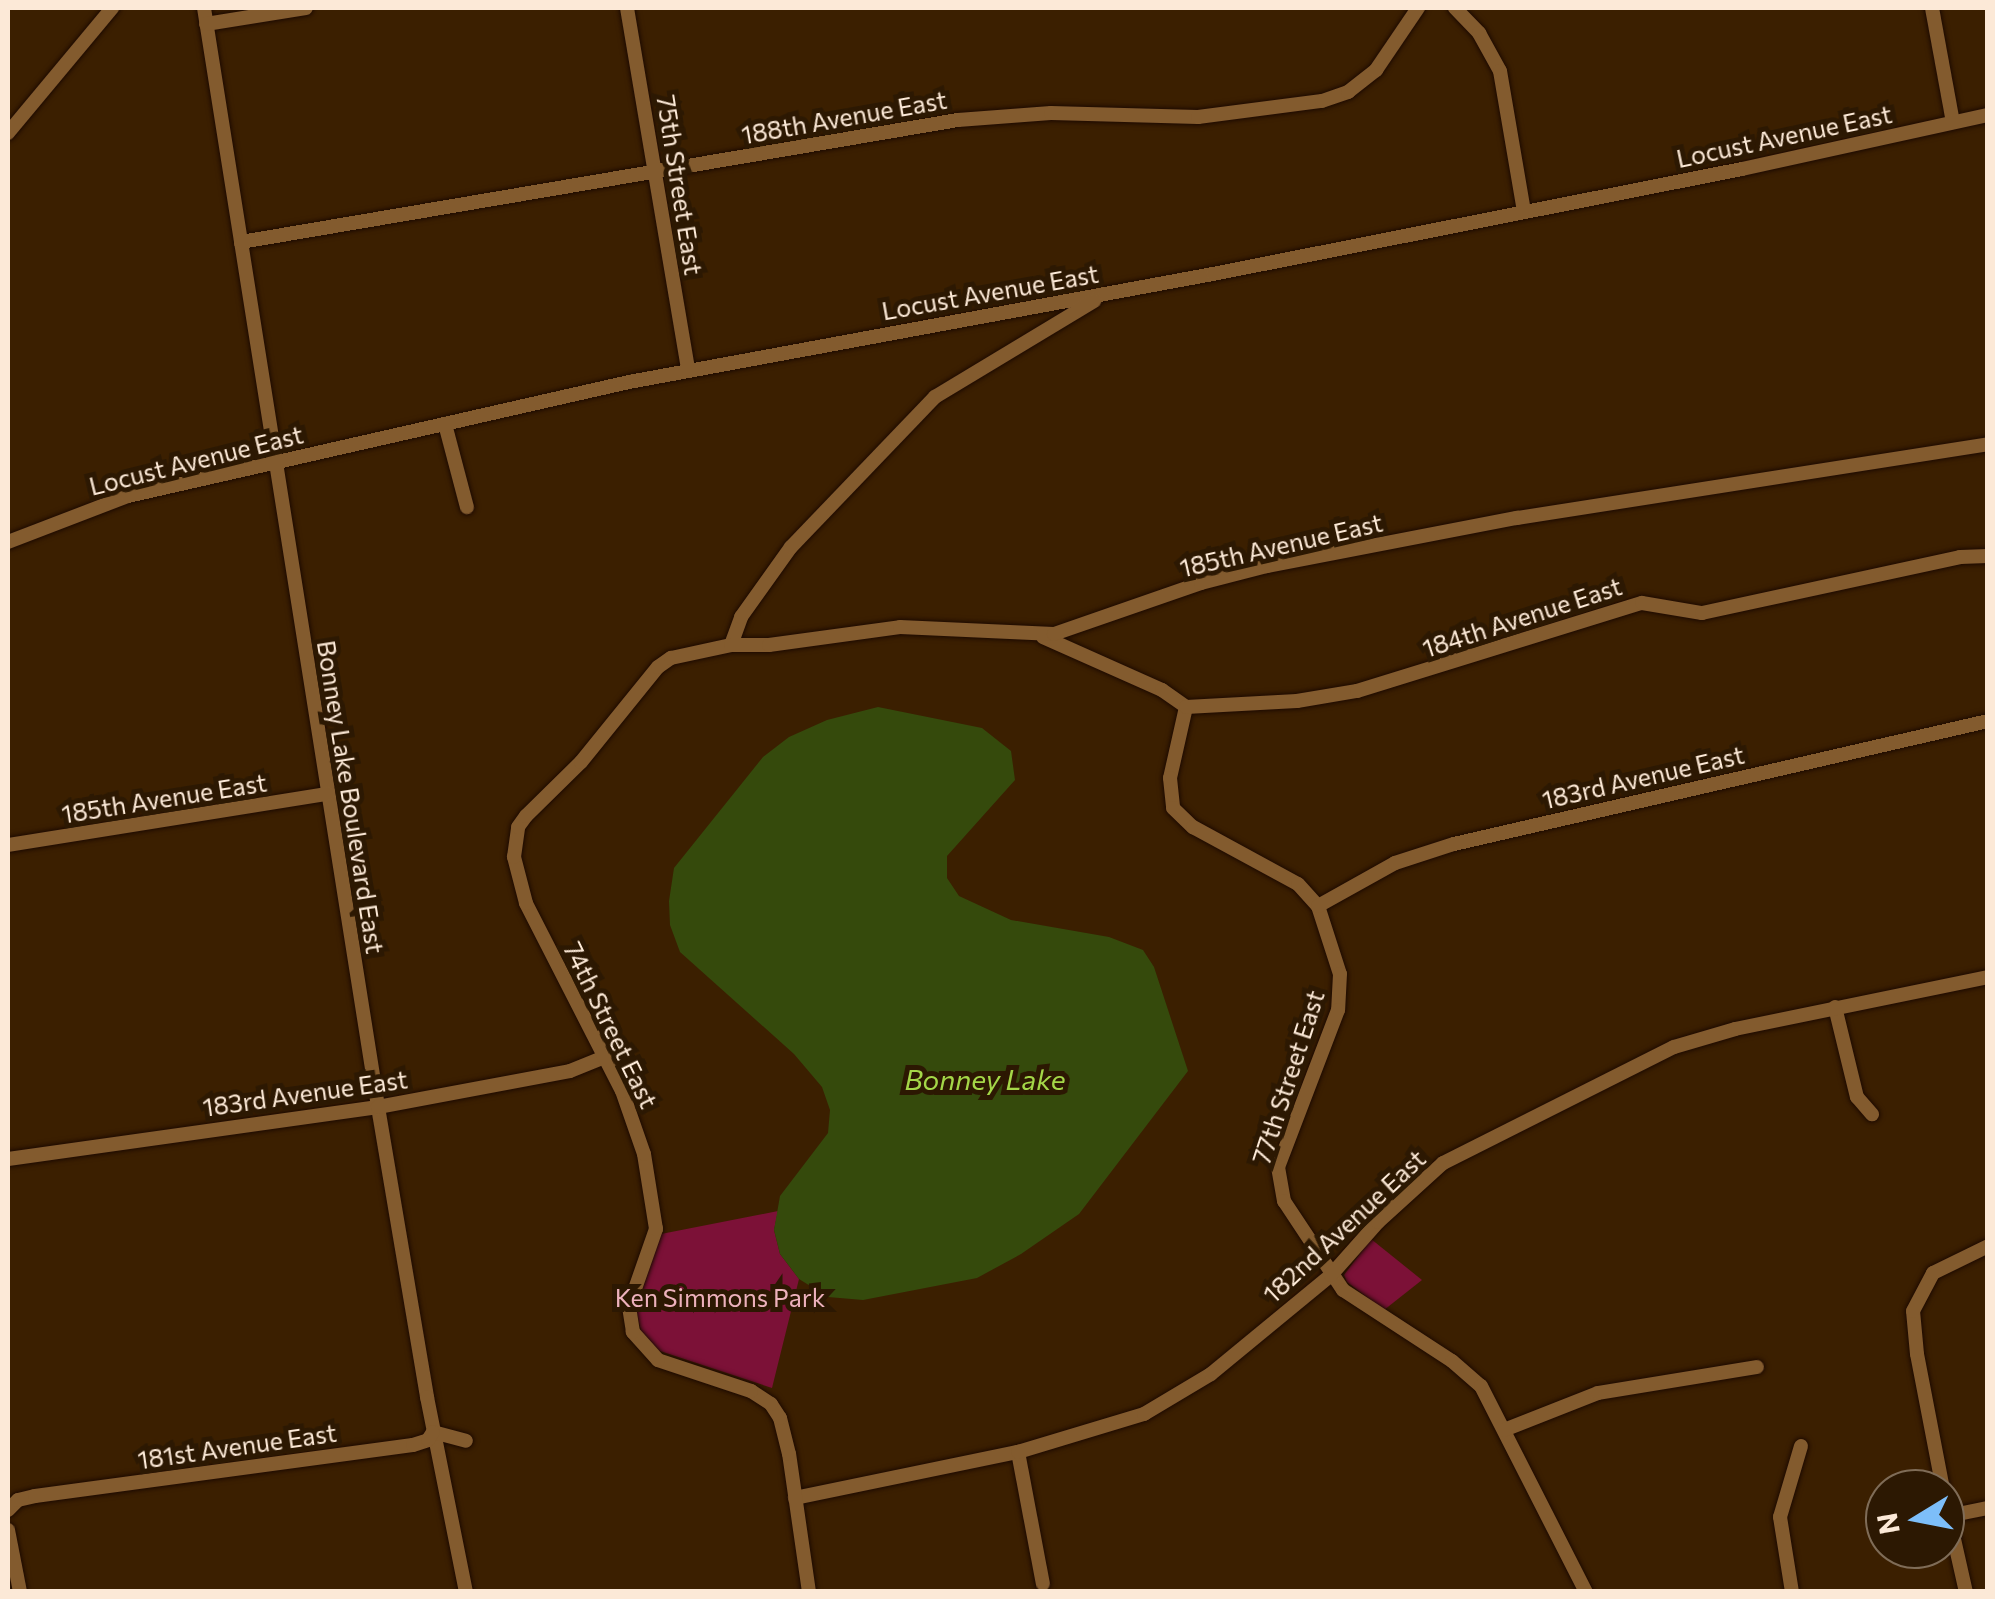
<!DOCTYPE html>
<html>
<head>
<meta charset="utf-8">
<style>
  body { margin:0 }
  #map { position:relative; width:1995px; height:1599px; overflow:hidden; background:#3b1f00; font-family:Commissioner,sans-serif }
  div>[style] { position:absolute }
  .green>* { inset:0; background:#7c1137 }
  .water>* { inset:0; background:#354a0c }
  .roads { filter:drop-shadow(0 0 2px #1d0a00) drop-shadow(0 0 2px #1d0a00) }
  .minor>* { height:14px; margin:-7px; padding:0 7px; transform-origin:7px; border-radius:7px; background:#835b2e }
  span { translate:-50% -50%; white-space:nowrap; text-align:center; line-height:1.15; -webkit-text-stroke:10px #2c1802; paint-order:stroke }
  .street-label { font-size:25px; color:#fce9d7 }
  .park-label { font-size:25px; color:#edb1bc }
  .water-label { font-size:28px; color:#a4d748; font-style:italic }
  .frame { position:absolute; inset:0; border:10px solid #fce9d7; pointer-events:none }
  .north { position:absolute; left:1865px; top:1469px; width:100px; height:100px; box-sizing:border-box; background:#2c1802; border:2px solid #7f6c57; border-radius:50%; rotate:260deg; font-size:28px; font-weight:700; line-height:40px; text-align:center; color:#fce9d7 }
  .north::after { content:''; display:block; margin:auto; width:35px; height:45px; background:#7dbef9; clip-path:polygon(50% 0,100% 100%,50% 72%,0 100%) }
</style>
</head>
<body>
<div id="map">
  <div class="green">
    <i style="clip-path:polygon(778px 1211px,774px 1230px,780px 1254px,799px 1279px,772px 1388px,657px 1350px,641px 1331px,636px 1309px,661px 1234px)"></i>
    <i style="clip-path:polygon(1371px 1239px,1422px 1280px,1384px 1310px,1347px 1282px,1344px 1275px)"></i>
  </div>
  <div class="water">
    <i style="clip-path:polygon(878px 707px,982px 728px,1011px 751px,1015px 780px,947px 856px,947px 878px,959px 896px,1011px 920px,1109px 937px,1143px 950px,1154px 967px,1188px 1071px,1079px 1214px,1021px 1254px,977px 1278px,863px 1300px,828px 1297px,799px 1279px,780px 1254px,774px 1230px,780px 1196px,828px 1133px,830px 1110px,822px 1087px,794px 1054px,680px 952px,670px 925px,669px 901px,674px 868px,763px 757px,789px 737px,827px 720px)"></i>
  </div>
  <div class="roads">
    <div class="minor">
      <i style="left:204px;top:8px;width:1113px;rotate:81deg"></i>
      <i style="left:378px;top:1107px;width:294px;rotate:80.4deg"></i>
      <i style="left:427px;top:1397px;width:199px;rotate:78.7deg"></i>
      <i style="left:627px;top:8px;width:366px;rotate:80.4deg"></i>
      <i style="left:1455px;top:8px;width:35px;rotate:46deg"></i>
      <i style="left:1479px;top:33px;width:43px;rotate:61.1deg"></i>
      <i style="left:1500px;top:71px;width:142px;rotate:80.3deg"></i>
      <i style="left:1932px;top:8px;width:116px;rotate:79.6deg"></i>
      <i style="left:206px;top:24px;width:101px;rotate:-9.1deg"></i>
      <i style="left:8px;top:133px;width:163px;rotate:-50.2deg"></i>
      <i style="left:241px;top:242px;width:727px;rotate:-9.66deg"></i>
      <i style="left:958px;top:120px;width:93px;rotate:-4.3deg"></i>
      <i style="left:1051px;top:113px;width:147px;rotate:1.6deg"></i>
      <i style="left:1198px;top:117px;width:125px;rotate:-7.4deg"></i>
      <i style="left:1322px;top:101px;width:28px;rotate:-19deg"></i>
      <i style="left:1348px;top:92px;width:36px;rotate:-38deg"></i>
      <i style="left:1376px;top:70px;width:75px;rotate:-55.9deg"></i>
      <i style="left:445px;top:424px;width:86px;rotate:75.2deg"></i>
      <i style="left:8px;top:542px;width:129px;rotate:-21deg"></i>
      <i style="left:128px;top:496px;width:514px;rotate:-12.82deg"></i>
      <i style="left:629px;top:382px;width:594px;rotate:-10.48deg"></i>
      <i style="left:1213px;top:274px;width:539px;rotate:-11.23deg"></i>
      <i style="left:1742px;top:169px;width:252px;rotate:-12.4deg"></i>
      <i style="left:1043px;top:637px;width:130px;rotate:24deg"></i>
      <i style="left:1162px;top:690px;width:29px;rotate:35deg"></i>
      <i style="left:731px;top:645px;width:30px;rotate:-70deg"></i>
      <i style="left:741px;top:617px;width:86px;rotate:-54.5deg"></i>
      <i style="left:791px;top:547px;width:208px;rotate:-46.2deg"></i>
      <i style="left:935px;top:397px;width:186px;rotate:-31.1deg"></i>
      <i style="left:1186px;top:707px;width:73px;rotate:102.7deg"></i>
      <i style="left:1170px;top:778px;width:30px;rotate:84deg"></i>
      <i style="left:1173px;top:808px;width:28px;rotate:44deg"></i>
      <i style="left:1193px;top:827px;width:119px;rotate:28.5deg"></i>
      <i style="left:1298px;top:884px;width:30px;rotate:48deg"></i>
      <i style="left:1318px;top:906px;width:71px;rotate:72.1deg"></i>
      <i style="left:1340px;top:974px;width:36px;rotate:93deg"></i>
      <i style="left:1338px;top:1010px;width:168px;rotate:110.9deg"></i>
      <i style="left:1278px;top:1167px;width:35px;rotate:80deg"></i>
      <i style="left:1284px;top:1201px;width:107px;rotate:56.5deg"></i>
      <i style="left:1343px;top:1290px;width:130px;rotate:33.1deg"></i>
      <i style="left:1452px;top:1361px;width:38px;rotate:41deg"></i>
      <i style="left:1481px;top:1386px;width:231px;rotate:63deg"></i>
      <i style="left:1186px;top:707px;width:111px;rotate:-3.1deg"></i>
      <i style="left:1297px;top:701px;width:61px;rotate:-9.5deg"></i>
      <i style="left:1357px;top:691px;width:298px;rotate:-17.2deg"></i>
      <i style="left:1642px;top:603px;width:61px;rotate:9.5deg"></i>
      <i style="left:1702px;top:613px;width:264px;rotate:-12.2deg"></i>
      <i style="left:1960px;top:557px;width:28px;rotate:-2deg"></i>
      <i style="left:8px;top:845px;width:324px;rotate:-9.1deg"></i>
      <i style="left:1318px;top:906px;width:88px;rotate:-29.2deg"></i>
      <i style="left:1395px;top:863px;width:62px;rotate:-17.9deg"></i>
      <i style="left:1454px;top:844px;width:548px;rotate:-12.97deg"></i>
      <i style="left:1835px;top:1007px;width:93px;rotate:76.3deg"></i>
      <i style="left:1857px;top:1097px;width:23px;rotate:49deg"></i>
      <i style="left:8px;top:1159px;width:374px;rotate:-8deg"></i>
      <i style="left:378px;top:1107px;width:195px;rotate:-10.6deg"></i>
      <i style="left:570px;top:1071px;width:38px;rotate:-22deg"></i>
      <i style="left:1504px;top:1430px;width:101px;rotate:-21.5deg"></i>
      <i style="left:1598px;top:1393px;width:161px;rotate:-9.3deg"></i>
      <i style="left:433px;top:1432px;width:34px;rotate:15deg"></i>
      <i style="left:1018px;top:1452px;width:134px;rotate:79.3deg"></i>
      <i style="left:1943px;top:1489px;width:137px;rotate:-100.9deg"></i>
      <i style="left:1917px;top:1354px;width:43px;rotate:-95.3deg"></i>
      <i style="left:1913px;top:1311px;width:43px;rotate:-62.2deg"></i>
      <i style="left:1933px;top:1273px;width:61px;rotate:-26.1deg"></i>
      <i style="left:795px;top:1498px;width:228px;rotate:-11.7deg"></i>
      <i style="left:1018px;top:1452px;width:132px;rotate:-16.8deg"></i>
      <i style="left:1144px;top:1414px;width:78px;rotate:-30.8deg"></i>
      <i style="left:1211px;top:1374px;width:156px;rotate:-39.5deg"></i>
      <i style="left:1331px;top:1275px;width:71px;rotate:-48.4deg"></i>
      <i style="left:1378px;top:1222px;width:88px;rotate:-42.2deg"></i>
      <i style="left:1443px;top:1163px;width:258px;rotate:-26.7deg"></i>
      <i style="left:1674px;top:1047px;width:64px;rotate:-16.4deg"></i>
      <i style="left:1735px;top:1029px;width:258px;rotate:-11.6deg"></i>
      <i style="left:1945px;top:1499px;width:95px;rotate:77.3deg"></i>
      <i style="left:8px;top:1510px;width:14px;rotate:-45deg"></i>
      <i style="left:18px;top:1500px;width:17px;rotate:-13deg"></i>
      <i style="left:35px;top:1496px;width:381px;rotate:-7.7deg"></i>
      <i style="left:413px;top:1445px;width:16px;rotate:-18deg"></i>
      <i style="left:428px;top:1440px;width:9px;rotate:-58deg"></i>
      <i style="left:1948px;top:1516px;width:41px;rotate:-11.3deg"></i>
      <i style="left:8px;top:1530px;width:63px;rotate:79deg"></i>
      <i style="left:809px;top:1592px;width:139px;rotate:-98.2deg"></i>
      <i style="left:789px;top:1454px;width:37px;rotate:-104deg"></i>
      <i style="left:780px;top:1418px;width:17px;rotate:-123deg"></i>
      <i style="left:771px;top:1404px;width:24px;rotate:-147deg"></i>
      <i style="left:751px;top:1391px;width:98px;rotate:-161.6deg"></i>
      <i style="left:658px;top:1360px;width:38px;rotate:-132deg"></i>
      <i style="left:633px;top:1332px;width:26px;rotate:-99deg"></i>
      <i style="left:629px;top:1306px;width:82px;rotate:-70.7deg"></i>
      <i style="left:656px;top:1229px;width:76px;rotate:-99.1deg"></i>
      <i style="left:644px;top:1154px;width:67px;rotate:-109.2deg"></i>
      <i style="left:622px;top:1091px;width:211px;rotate:-117.1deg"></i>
      <i style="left:526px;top:903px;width:48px;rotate:-104.6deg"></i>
      <i style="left:514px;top:857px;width:30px;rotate:-82deg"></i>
      <i style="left:518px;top:827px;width:14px;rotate:-54deg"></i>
      <i style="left:526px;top:816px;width:77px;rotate:-44.5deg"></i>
      <i style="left:581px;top:762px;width:122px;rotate:-51deg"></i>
      <i style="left:658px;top:667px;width:16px;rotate:-35deg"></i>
      <i style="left:671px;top:658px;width:61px;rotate:-12.2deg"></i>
      <i style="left:731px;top:645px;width:38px"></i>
      <i style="left:769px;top:645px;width:132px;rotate:-7.8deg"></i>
      <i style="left:900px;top:627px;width:154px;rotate:2.6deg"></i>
      <i style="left:1054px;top:634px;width:156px;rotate:-19.1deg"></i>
      <i style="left:1201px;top:583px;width:68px;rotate:-14.4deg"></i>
      <i style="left:1267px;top:566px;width:255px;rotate:-10.9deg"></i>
      <i style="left:1517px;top:518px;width:477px;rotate:-8.9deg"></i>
      <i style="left:1792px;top:1592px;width:76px;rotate:-99.1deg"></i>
      <i style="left:1780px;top:1517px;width:74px;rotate:-73.5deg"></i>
    </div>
  </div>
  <div class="street-label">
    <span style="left:844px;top:117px;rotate:-10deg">188th Avenue East</span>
    <span style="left:1784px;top:136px;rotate:-12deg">Locust Avenue East</span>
    <span style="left:680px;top:185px;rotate:81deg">75th Street East</span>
    <span style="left:990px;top:292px;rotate:-10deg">Locust Avenue East</span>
    <span style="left:196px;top:460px;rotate:-14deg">Locust Avenue East</span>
    <span style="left:1281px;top:545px;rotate:-13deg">185th Avenue East</span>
    <span style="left:1522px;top:617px;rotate:-18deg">184th Avenue East</span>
    <span style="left:1643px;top:777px;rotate:-13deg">183rd Avenue East</span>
    <span style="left:351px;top:797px;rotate:81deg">Bonney Lake Boulevard East</span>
    <span style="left:164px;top:798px;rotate:-9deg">185th Avenue East</span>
    <span style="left:611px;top:1025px;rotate:64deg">74th Street East</span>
    <span style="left:1288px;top:1077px;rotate:-72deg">77th Street East</span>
    <span style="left:305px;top:1093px;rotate:-8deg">183rd Avenue East</span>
    <span style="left:1344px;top:1226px;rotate:-43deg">182nd Avenue East</span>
    <span style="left:237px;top:1446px;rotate:-8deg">181st Avenue East</span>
  </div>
  <div class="park-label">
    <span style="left:720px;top:1297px">Ken Simmons Park</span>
  </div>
  <div class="water-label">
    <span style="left:985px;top:1079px">Bonney Lake</span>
  </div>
  <div class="frame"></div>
  <div class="north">N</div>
</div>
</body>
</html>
